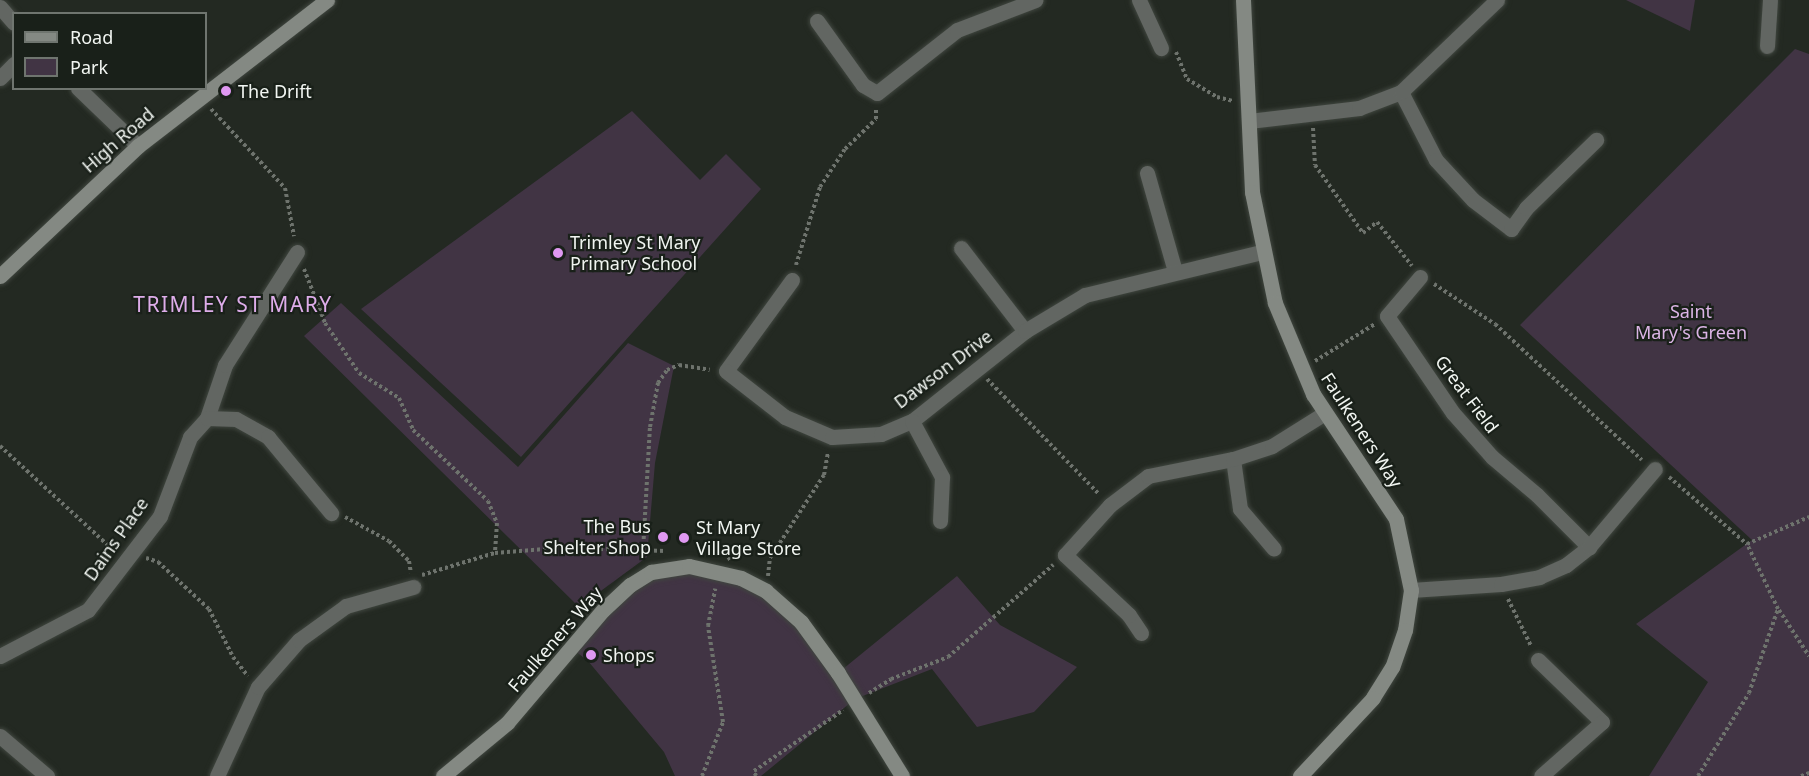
<!DOCTYPE html>
<html>
<head>
<meta charset="utf-8">
<style>
  body { margin:0 }
  #map { position:relative; width:1809px; height:776px; overflow:hidden; background:#232922; font-family:"Noto Sans",sans-serif }
  div>[style] { position:absolute }
  .green>* { inset:0; background:#413444 }
  .path>* { height:4px; margin-top:-2px; transform-origin:0; background:repeating-linear-gradient(90deg,#6e736d 0 3px,transparent 0 6px) }
  .roads { filter:drop-shadow(0 0 2px #40463f) drop-shadow(0 0 2px #40463f) }
  .street>* { height:15px; margin:-7.5px; padding:0 7.5px; transform-origin:7.5px; border-radius:7.5px; background:#626662 }
  .secondary>* { height:15px; margin:-7.5px; padding:0 7.5px; transform-origin:7.5px; border-radius:7.5px; background:#848983 }
  .dots>* { width:16px; height:16px; translate:-50% -50%; box-sizing:border-box; border:3px solid #192019; border-radius:50% }
  span { translate:-50% -50%; white-space:nowrap; text-align:center; line-height:1.15; -webkit-text-stroke:4.5px #192019; paint-order:stroke }
  .poi-label { font-size:18px; color:#f1f5f1 }
  .left { translate:0 -50%; text-align:left }
  .right { translate:-100% -50%; text-align:right }
  .street-label { font-size:18px; color:#f1f5f1 }
  .park-label { font-size:18px; color:#dbb4e5 }
  .quarter-label { font-size:21px; color:#deadea; letter-spacing:1.5px }
  .legend { position:absolute; left:12px; top:12px; width:195px; height:78px; box-sizing:border-box; background:#192019; border:2px solid #6f756f; margin:0; padding:8px 10px; list-style:none; font-size:18px; color:#f1f5f1 }
  .legend li { display:flex; align-items:center; gap:12px; height:30px }
  .legend b { width:30px; border:2px solid #6f756f }
</style>
</head>
<body>
<div id="map">
  <div class="green">
    <i style="clip-path:polygon(1626px 0,1695px 0,1690px 31px)"></i>
    <i style="clip-path:polygon(1795px 49px,1809px 54px,1809px 776px,1649px 776px,1708px 682px,1636px 624px,1752px 540px,1520px 325px)"></i>
    <i style="clip-path:polygon(632px 111px,700px 180px,726px 154px,761px 189px,521px 457px,361px 309px)"></i>
    <i style="clip-path:polygon(341px 303px,518px 467px,628px 343px,674px 366px,655px 463px,647px 557px,579px 607px,304px 336px)"></i>
    <i style="clip-path:polygon(689px 566px,766px 591px,838px 673px,957px 576px,1000px 625px,1077px 667px,1034px 712px,977px 727px,932px 669px,855px 699px,761px 776px,675px 776px,664px 752px,588px 661px,570px 647px,630px 585px)"></i>
  </div>
  <div class="path">
    <i style="left:1176px;top:52px;width:29px;rotate:68deg"></i>
    <i style="left:1187px;top:79px;width:35px;rotate:31deg"></i>
    <i style="left:1217px;top:97px;width:16px;rotate:14deg"></i>
    <i style="left:211px;top:109px;width:108px;rotate:46.9deg"></i>
    <i style="left:285px;top:188px;width:49px;rotate:79.4deg"></i>
    <i style="left:1313px;top:128px;width:37px;rotate:87deg"></i>
    <i style="left:1315px;top:165px;width:83px;rotate:54.8deg"></i>
    <i style="left:1363px;top:233px;width:18px;rotate:-38deg"></i>
    <i style="left:1377px;top:222px;width:56px;rotate:51.5deg"></i>
    <i style="left:796px;top:265px;width:82px;rotate:-72.9deg"></i>
    <i style="left:820px;top:187px;width:45px;rotate:-56.7deg"></i>
    <i style="left:845px;top:149px;width:43px;rotate:-44.1deg"></i>
    <i style="left:876px;top:119px;width:11px;rotate:-90deg"></i>
    <i style="left:304px;top:269px;width:58px;rotate:68.7deg"></i>
    <i style="left:325px;top:323px;width:60px;rotate:55.8deg"></i>
    <i style="left:359px;top:373px;width:47px;rotate:32deg"></i>
    <i style="left:399px;top:398px;width:35px;rotate:66deg"></i>
    <i style="left:413px;top:430px;width:103px;rotate:43.4deg"></i>
    <i style="left:488px;top:501px;width:24px;rotate:68deg"></i>
    <i style="left:497px;top:523px;width:30px;rotate:94deg"></i>
    <i style="left:495px;top:553px;width:99px;rotate:-4.6deg"></i>
    <i style="left:594px;top:545px;width:7px;rotate:34deg"></i>
    <i style="left:600px;top:549px;width:66px;rotate:1.7deg"></i>
    <i style="left:1434px;top:284px;width:73px;rotate:33.3deg"></i>
    <i style="left:1495px;top:324px;width:200px;rotate:42.8deg"></i>
    <i style="left:1315px;top:361px;width:70px;rotate:-31.7deg"></i>
    <i style="left:987px;top:379px;width:161px;rotate:45.8deg"></i>
    <i style="left:0;top:446px;width:155px;rotate:42.6deg"></i>
    <i style="left:1669px;top:477px;width:103px;rotate:40.7deg"></i>
    <i style="left:1747px;top:544px;width:68px;rotate:-23.5deg"></i>
    <i style="left:345px;top:517px;width:50px;rotate:28.6deg"></i>
    <i style="left:389px;top:541px;width:28px;rotate:45deg"></i>
    <i style="left:409px;top:561px;width:12px;rotate:81deg"></i>
    <i style="left:643px;top:551px;width:124px;rotate:-86.8deg"></i>
    <i style="left:650px;top:427px;width:45px;rotate:-79.7deg"></i>
    <i style="left:658px;top:383px;width:16px;rotate:-55deg"></i>
    <i style="left:667px;top:370px;width:13px;rotate:-23deg"></i>
    <i style="left:679px;top:365px;width:31px;rotate:9deg"></i>
    <i style="left:709px;top:552px;width:17px"></i>
    <i style="left:726px;top:552px;width:9px;rotate:63deg"></i>
    <i style="left:146px;top:558px;width:13px;rotate:18deg"></i>
    <i style="left:158px;top:562px;width:69px;rotate:42.7deg"></i>
    <i style="left:209px;top:609px;width:54px;rotate:63.4deg"></i>
    <i style="left:233px;top:657px;width:24px;rotate:52deg"></i>
    <i style="left:422px;top:575px;width:76px;rotate:-16.8deg"></i>
    <i style="left:768px;top:576px;width:18px;rotate:-84deg"></i>
    <i style="left:770px;top:558px;width:99px;rotate:-57deg"></i>
    <i style="left:824px;top:475px;width:22px;rotate:-80deg"></i>
    <i style="left:1508px;top:599px;width:52px;rotate:63.9deg"></i>
    <i style="left:1779px;top:610px;width:55px;rotate:56.9deg"></i>
    <i style="left:869px;top:693px;width:26px;rotate:-32deg"></i>
    <i style="left:891px;top:679px;width:61px;rotate:-21.1deg"></i>
    <i style="left:948px;top:657px;width:140px;rotate:-41.2deg"></i>
    <i style="left:702px;top:776px;width:58px;rotate:-68.7deg"></i>
    <i style="left:723px;top:722px;width:97px;rotate:-98.9deg"></i>
    <i style="left:708px;top:626px;width:38px;rotate:-79deg"></i>
    <i style="left:756px;top:776px;width:5px;rotate:-112deg"></i>
    <i style="left:754px;top:771px;width:108px;rotate:-34.4deg"></i>
    <i style="left:1698px;top:776px;width:97px;rotate:-58.4deg"></i>
    <i style="left:1749px;top:693px;width:89px;rotate:-71deg"></i>
    <i style="left:1778px;top:609px;width:72px;rotate:-115.5deg"></i>
    <i style="left:1801px;top:776px;width:9px;rotate:-21deg"></i>
  </div>
  <div class="roads">
    <div class="street">
      <i style="left:1139px;top:0;width:53px;rotate:65.4deg"></i>
      <i style="left:0;top:7px;width:21px;rotate:49deg"></i>
      <i style="left:817px;top:21px;width:79px;rotate:54.3deg"></i>
      <i style="left:863px;top:85px;width:16px;rotate:30deg"></i>
      <i style="left:877px;top:93px;width:102px;rotate:-38.2deg"></i>
      <i style="left:957px;top:30px;width:84px;rotate:-21deg"></i>
      <i style="left:1767px;top:46px;width:46px;rotate:-86.3deg"></i>
      <i style="left:0;top:78px;width:20px;rotate:-45deg"></i>
      <i style="left:78px;top:88px;width:83px;rotate:44deg"></i>
      <i style="left:1401px;top:92px;width:76px;rotate:62.8deg"></i>
      <i style="left:1436px;top:160px;width:54px;rotate:47.2deg"></i>
      <i style="left:1473px;top:200px;width:48px;rotate:37.3deg"></i>
      <i style="left:1511px;top:229px;width:26px;rotate:-54deg"></i>
      <i style="left:1526px;top:208px;width:98px;rotate:-44.2deg"></i>
      <i style="left:1249px;top:121px;width:111px;rotate:-6.7deg"></i>
      <i style="left:1359px;top:108px;width:45px;rotate:-20.9deg"></i>
      <i style="left:1401px;top:92px;width:133px;rotate:-43.8deg"></i>
      <i style="left:1147px;top:173px;width:102px;rotate:74.1deg"></i>
      <i style="left:961px;top:248px;width:105px;rotate:52.4deg"></i>
      <i style="left:1420px;top:277px;width:51px;rotate:130.2deg"></i>
      <i style="left:1387px;top:316px;width:117px;rotate:55.8deg"></i>
      <i style="left:1453px;top:413px;width:59px;rotate:48.4deg"></i>
      <i style="left:1492px;top:457px;width:59px;rotate:40.2deg"></i>
      <i style="left:1537px;top:495px;width:74px;rotate:45deg"></i>
      <i style="left:792px;top:280px;width:112px;rotate:126deg"></i>
      <i style="left:726px;top:371px;width:75px;rotate:37.9deg"></i>
      <i style="left:785px;top:417px;width:51px;rotate:23.1deg"></i>
      <i style="left:832px;top:437px;width:49px;rotate:-3.5deg"></i>
      <i style="left:881px;top:434px;width:34px;rotate:-23deg"></i>
      <i style="left:912px;top:421px;width:144px;rotate:-38.5deg"></i>
      <i style="left:1025px;top:331px;width:70px;rotate:-31deg"></i>
      <i style="left:1085px;top:295px;width:182px;rotate:-13.7deg"></i>
      <i style="left:207px;top:418px;width:56px;rotate:-71.2deg"></i>
      <i style="left:225px;top:365px;width:134px;rotate:-57.5deg"></i>
      <i style="left:912px;top:421px;width:64px;rotate:61.8deg"></i>
      <i style="left:942px;top:477px;width:44px;rotate:92.6deg"></i>
      <i style="left:1233px;top:459px;width:50px;rotate:82deg"></i>
      <i style="left:1240px;top:509px;width:52px;rotate:49.6deg"></i>
      <i style="left:1411px;top:590px;width:90px;rotate:-3.8deg"></i>
      <i style="left:1501px;top:584px;width:39px;rotate:-10deg"></i>
      <i style="left:1539px;top:577px;width:30px;rotate:-24deg"></i>
      <i style="left:1566px;top:565px;width:29px;rotate:-38deg"></i>
      <i style="left:1589px;top:547px;width:102px;rotate:-49.8deg"></i>
      <i style="left:1141px;top:633px;width:22px;rotate:-124deg"></i>
      <i style="left:1129px;top:615px;width:88px;rotate:-136.8deg"></i>
      <i style="left:1065px;top:555px;width:67px;rotate:-48deg"></i>
      <i style="left:1110px;top:505px;width:48px;rotate:-37.3deg"></i>
      <i style="left:1148px;top:476px;width:87px;rotate:-11.3deg"></i>
      <i style="left:1233px;top:459px;width:41px;rotate:-18.4deg"></i>
      <i style="left:1272px;top:446px;width:62px;rotate:-31.9deg"></i>
      <i style="left:0;top:656px;width:99px;rotate:-27.6deg"></i>
      <i style="left:88px;top:610px;width:118px;rotate:-52.5deg"></i>
      <i style="left:160px;top:516px;width:85px;rotate:-69.2deg"></i>
      <i style="left:190px;top:437px;width:25px;rotate:-48deg"></i>
      <i style="left:207px;top:418px;width:29px;rotate:2deg"></i>
      <i style="left:236px;top:419px;width:37px;rotate:29deg"></i>
      <i style="left:268px;top:437px;width:99px;rotate:50.3deg"></i>
      <i style="left:1538px;top:660px;width:89px;rotate:44.1deg"></i>
      <i style="left:1602px;top:722px;width:81px;rotate:138.5deg"></i>
      <i style="left:0;top:736px;width:62px;rotate:40.4deg"></i>
      <i style="left:217px;top:776px;width:98px;rotate:-65.3deg"></i>
      <i style="left:258px;top:687px;width:62px;rotate:-48.9deg"></i>
      <i style="left:299px;top:640px;width:58px;rotate:-35.9deg"></i>
      <i style="left:346px;top:606px;width:70px;rotate:-15.8deg"></i>
    </div>
    <div class="secondary">
      <i style="left:1243px;top:0;width:192px;rotate:87.3deg"></i>
      <i style="left:1252px;top:192px;width:113px;rotate:78.3deg"></i>
      <i style="left:1275px;top:303px;width:99px;rotate:67.3deg"></i>
      <i style="left:1313px;top:394px;width:150px;rotate:56.4deg"></i>
      <i style="left:1396px;top:519px;width:73px;rotate:78.1deg"></i>
      <i style="left:1411px;top:590px;width:40px;rotate:98.5deg"></i>
      <i style="left:1405px;top:630px;width:39px;rotate:109deg"></i>
      <i style="left:1392px;top:667px;width:36px;rotate:122deg"></i>
      <i style="left:1373px;top:698px;width:107px;rotate:133.1deg"></i>
      <i style="left:0;top:276px;width:190px;rotate:-43.3deg"></i>
      <i style="left:138px;top:146px;width:239px;rotate:-37.7deg"></i>
      <i style="left:443px;top:776px;width:83px;rotate:-39.6deg"></i>
      <i style="left:507px;top:723px;width:148px;rotate:-49.7deg"></i>
      <i style="left:603px;top:610px;width:37px;rotate:-43deg"></i>
      <i style="left:630px;top:585px;width:25px;rotate:-32deg"></i>
      <i style="left:651px;top:572px;width:38px;rotate:-9deg"></i>
      <i style="left:689px;top:566px;width:53px;rotate:13deg"></i>
      <i style="left:741px;top:578px;width:28px;rotate:27deg"></i>
      <i style="left:766px;top:591px;width:47px;rotate:41.5deg"></i>
      <i style="left:801px;top:622px;width:63px;rotate:54deg"></i>
      <i style="left:838px;top:673px;width:121px;rotate:58.1deg"></i>
    </div>
  </div>
  <div class="dots">
    <i style="left:226px;top:91px;background:#df98f1"></i>
    <i style="left:558px;top:253px;background:#df98f1"></i>
    <i style="left:663px;top:537px;background:#df98f1"></i>
    <i style="left:684px;top:538px;background:#df98f1"></i>
    <i style="left:591px;top:655px;background:#df98f1"></i>
  </div>
  <div class="poi-label">
    <span class="left" style="left:238px;top:91px">The Drift</span>
    <span class="left" style="left:570px;top:253px">Trimley St Mary<br>Primary School</span>
    <span class="right" style="left:651px;top:537px">The Bus<br>Shelter Shop</span>
    <span class="left" style="left:696px;top:538px">St Mary<br>Village Store</span>
    <span class="left" style="left:603px;top:655px">Shops</span>
  </div>
  <div class="street-label">
    <span style="left:118px;top:140px;rotate:-41deg">High Road</span>
    <span style="left:943px;top:369px;rotate:-37deg">Dawson Drive</span>
    <span style="left:1467px;top:394px;rotate:53deg">Great Field</span>
    <span style="left:1362px;top:430px;rotate:57deg">Faulkeners Way</span>
    <span style="left:116px;top:539px;rotate:-55deg">Dains Place</span>
    <span style="left:555px;top:639px;rotate:-49deg">Faulkeners Way</span>
  </div>
  <div class="park-label">
    <span style="left:1691px;top:322px">Saint<br>Mary's Green</span>
  </div>
  <div class="quarter-label">
    <span style="left:233px;top:304px">TRIMLEY ST MARY</span>
  </div>
  <ul class="legend">
  <li><b style="height:8px;background:#848983"></b>Road</li>
  <li><b style="height:16px;background:#413444"></b>Park</li>
  </ul>
</div>
</body>
</html>
